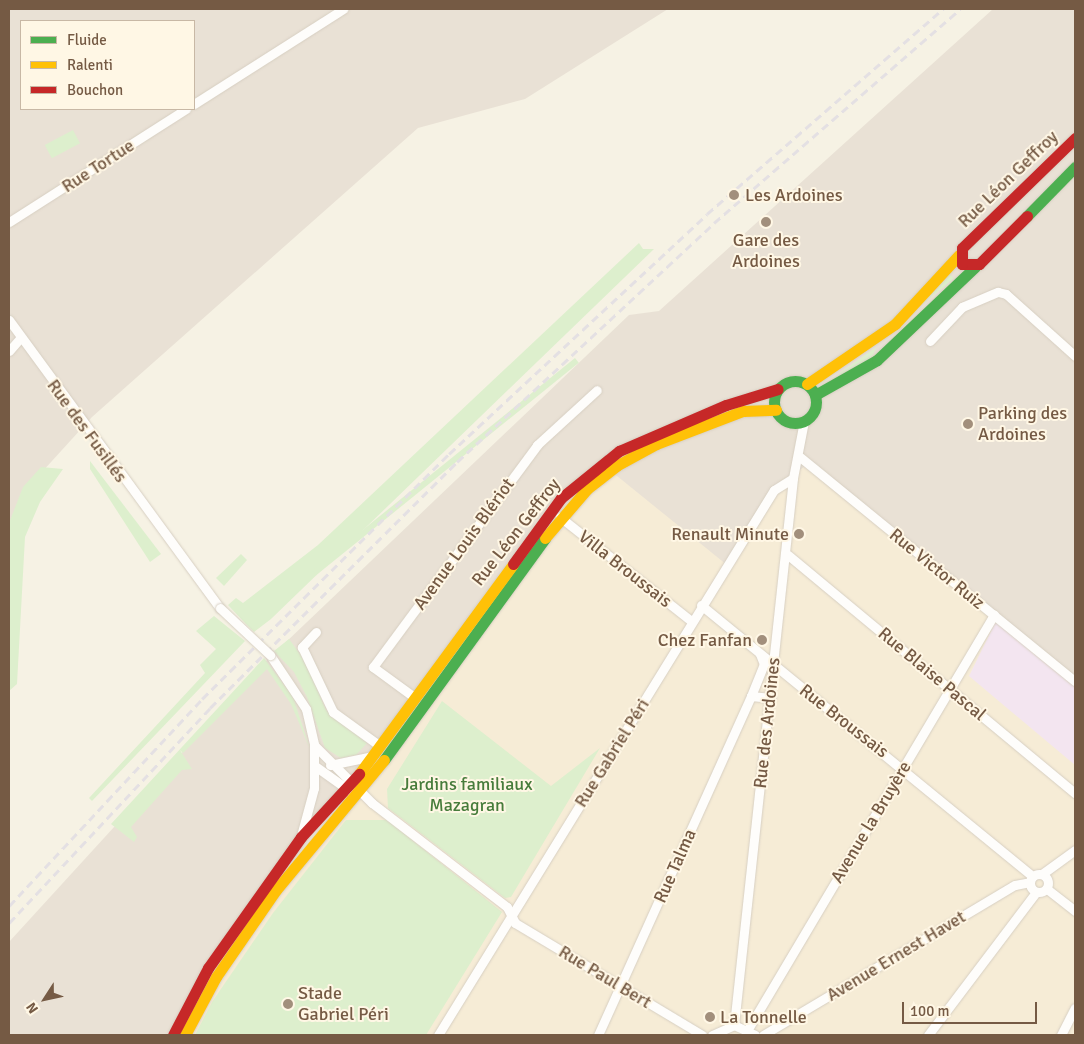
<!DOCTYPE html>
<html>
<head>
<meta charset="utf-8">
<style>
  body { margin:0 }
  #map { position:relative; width:1084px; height:1044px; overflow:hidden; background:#f6f2e4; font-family:Signika,sans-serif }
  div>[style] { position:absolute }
  .residential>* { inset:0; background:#f6ecd6 }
  .industrial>* { inset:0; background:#e9e1d5 }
  .education>* { inset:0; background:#f3e5f0 }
  .green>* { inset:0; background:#ddefcd; transform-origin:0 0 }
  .roads { filter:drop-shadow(0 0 1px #d7cfc2) drop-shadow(0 0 1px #d7cfc2) }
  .street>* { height:9px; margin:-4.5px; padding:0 4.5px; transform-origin:4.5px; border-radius:4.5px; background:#fefdfb }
  .street>.ring { margin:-4.5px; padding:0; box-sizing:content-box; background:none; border:9px solid #fefdfb; border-radius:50% }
  .fast>* { height:11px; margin:-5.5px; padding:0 5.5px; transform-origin:5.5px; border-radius:5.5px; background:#4caf50 }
  .fast>.ring { margin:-5.5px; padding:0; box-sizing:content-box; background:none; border:11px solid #4caf50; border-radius:50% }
  .slow>* { height:11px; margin:-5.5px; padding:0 5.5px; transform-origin:5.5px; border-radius:5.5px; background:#ffc107 }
  .jam>* { height:11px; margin:-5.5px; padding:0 5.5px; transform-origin:5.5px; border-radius:5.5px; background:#c62828 }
  .rail>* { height:2.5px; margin-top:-1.25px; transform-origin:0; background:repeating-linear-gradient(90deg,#e4e0e3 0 8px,transparent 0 13px) }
  .bridges { filter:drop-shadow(0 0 1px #d7cfc2) drop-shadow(0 0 1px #d7cfc2) }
  .street-bridge>* { height:9px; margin:-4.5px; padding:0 4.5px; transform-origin:4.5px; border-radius:4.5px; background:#fefdfb }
  .dots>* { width:14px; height:14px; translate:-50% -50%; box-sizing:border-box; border:2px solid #fff7e5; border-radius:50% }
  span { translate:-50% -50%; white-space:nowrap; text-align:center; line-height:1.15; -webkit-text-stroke:4px #fff7e5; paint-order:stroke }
  .street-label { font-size:18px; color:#755a44 }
  .poi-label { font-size:18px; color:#755a44 }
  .left { translate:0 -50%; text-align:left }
  .right { translate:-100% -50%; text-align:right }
  .park-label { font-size:18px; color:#477c3b }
  .frame { position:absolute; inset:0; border:10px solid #755a44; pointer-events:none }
  .legend { position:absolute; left:20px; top:20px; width:175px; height:90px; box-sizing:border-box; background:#fff7e5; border:1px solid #c8b8a5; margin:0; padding:6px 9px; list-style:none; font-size:15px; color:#755a44 }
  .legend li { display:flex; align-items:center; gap:10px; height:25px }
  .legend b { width:25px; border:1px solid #c8b8a5 }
  .north { position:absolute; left:20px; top:974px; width:50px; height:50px; -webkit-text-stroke:4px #fff7e5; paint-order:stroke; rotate:235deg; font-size:14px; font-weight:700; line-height:20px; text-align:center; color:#755a44 }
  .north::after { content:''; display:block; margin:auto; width:18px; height:22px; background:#755a44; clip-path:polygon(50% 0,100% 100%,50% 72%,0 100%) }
  .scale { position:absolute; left:902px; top:1002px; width:135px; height:22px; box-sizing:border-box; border:2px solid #755a44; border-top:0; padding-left:6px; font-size:15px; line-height:18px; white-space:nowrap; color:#755a44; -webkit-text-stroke:4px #fff7e5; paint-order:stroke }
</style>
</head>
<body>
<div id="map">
  <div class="residential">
    <i style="clip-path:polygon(601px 463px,774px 490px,808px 464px,1075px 678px,1075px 1035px,179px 1035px,257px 908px,341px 802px,561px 498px)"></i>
  </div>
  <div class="industrial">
    <i style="clip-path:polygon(evenodd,9px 9px,668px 9px,525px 99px,418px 128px,92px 417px,21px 495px,9px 529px,9px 9px,21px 21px,194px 21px,194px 109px,21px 109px,21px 21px)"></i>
    <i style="clip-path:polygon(993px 9px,1075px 9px,1075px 678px,808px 464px,773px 490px,727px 565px,601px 463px,585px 476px,257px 908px,179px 1035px,9px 1035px,9px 942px,263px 664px,629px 315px,659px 311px)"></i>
  </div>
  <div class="education">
    <i style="clip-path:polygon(997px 619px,1075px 681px,1075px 765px,969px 676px)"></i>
  </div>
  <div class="green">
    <i style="left:73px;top:130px;width:15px;height:32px;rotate:62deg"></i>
    <i style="clip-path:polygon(639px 243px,643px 249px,654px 249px,271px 619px,254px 632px,243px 621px,228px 605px,236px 598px,243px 603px,318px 545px)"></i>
    <i style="left:950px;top:274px;width:6px;height:98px;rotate:51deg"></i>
    <i style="clip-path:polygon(876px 347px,872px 358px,842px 375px,840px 373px)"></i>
    <i style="left:575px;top:358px;width:6px;height:338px;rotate:51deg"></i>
    <i style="clip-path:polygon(90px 461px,161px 554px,150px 562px,90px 469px)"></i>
    <i style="clip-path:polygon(41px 467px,63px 469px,40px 502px,25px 537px,17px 684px,9px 691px,9px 523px,23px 487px)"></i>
    <i style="clip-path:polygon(241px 554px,247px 560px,224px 586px,216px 578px)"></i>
    <i style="clip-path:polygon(214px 616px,245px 641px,92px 801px,89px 798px,205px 673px,200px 665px,216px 649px,196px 631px)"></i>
    <i style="clip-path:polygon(289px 639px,305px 661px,326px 710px,367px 743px,356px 755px,341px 758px,325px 748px,307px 697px,294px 672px,274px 651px)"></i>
    <i style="clip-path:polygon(264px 658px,293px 697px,310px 749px,291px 704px,267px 669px,183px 753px,180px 750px,192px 769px,182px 770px,131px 827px,137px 837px,134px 842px,111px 824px)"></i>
    <i style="clip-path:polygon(442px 701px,551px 786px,600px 748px,511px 897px,505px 898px,388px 808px,387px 789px)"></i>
    <i style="clip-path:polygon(346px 820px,387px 820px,502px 912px,426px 1035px,195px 1035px,212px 1002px,273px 913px)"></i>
  </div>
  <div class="roads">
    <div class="street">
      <i style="left:194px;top:104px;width:177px;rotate:-32.5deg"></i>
      <i style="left:9px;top:222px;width:210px;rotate:-32.6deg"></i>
      <i style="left:9px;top:320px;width:357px;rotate:53.8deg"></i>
      <i style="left:930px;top:341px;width:47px;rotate:-46.7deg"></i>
      <i style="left:962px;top:307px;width:39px;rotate:-23deg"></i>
      <i style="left:998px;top:292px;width:8px;rotate:14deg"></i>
      <i style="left:1006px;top:294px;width:93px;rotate:41.9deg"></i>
      <i style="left:9px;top:351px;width:18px;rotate:-49deg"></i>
      <i style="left:800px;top:457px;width:355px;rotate:39.2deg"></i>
      <i style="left:560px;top:517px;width:167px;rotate:38.4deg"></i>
      <i style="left:788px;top:555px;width:373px;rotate:39.7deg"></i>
      <i style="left:701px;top:605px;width:428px;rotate:39.3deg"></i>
      <i style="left:316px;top:632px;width:21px;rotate:133deg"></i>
      <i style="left:302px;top:647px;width:72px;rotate:64.5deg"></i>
      <i style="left:333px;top:712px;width:58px;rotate:35.9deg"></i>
      <i style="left:270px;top:655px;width:65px;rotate:56.3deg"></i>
      <i style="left:306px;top:709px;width:37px;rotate:77deg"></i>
      <i style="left:314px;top:745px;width:43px;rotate:90deg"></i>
      <i style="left:314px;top:788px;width:50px;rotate:105.2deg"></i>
      <i style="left:751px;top:696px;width:20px;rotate:6deg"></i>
      <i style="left:414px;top:697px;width:51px;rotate:-143.8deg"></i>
      <i style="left:373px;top:667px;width:276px;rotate:-53.5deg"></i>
      <i style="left:537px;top:445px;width:81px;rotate:-42.5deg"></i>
      <i style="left:314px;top:745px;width:82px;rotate:45deg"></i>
      <i style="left:372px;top:803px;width:170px;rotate:37.6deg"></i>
      <i style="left:507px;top:907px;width:18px;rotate:63deg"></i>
      <i style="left:515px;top:923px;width:218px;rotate:30.9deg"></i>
      <i style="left:330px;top:765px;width:44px;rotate:-11.8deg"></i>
      <i style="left:315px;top:766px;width:43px;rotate:35.5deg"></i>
      <i class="ring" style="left:1030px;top:874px;width:9px;height:9px"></i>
      <i style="left:1042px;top:874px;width:41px;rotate:-36deg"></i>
      <i style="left:1047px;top:889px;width:36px;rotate:38deg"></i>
      <i style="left:734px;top:1025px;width:550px;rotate:-83.84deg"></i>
      <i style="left:793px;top:478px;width:58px;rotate:-79.1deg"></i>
      <i style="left:748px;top:1029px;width:482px;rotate:-59.3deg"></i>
      <i style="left:438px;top:1035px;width:640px;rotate:-58.35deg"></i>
      <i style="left:774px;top:490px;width:22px;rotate:-32deg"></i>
      <i style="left:598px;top:1035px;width:372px;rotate:-65.7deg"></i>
      <i style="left:751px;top:696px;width:35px;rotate:-68deg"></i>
      <i style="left:764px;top:664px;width:11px;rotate:-112deg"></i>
      <i style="left:712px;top:1035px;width:24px;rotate:-24deg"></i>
      <i style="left:734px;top:1025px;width:23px;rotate:25deg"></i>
      <i style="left:763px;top:1035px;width:293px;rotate:-30.8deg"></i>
      <i style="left:1015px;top:885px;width:15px;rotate:-11deg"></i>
      <i style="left:928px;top:1035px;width:179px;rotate:-52.9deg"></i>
      <i style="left:1061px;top:1035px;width:30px;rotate:-63deg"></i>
    </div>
    <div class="fast">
      <i style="left:1027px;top:216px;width:69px;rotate:-45.6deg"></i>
      <i class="ring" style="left:774px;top:381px;width:31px;height:31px"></i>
      <i style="left:815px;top:395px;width:71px;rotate:-29.4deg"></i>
      <i style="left:877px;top:360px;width:135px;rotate:-43.5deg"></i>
      <i style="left:384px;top:760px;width:274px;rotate:-54deg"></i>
    </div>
    <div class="slow">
      <i style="left:807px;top:384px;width:107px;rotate:-34.3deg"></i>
      <i style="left:895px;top:324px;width:94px;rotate:-47.2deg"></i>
      <i style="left:545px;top:538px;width:65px;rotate:-49.4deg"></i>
      <i style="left:587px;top:489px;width:37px;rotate:-38deg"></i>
      <i style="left:616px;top:466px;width:46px;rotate:-28.8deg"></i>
      <i style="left:656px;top:444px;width:93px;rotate:-20.8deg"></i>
      <i style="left:743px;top:411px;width:33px;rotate:-2deg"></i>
      <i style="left:359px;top:774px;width:260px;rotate:-53.7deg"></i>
      <i style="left:185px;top:1035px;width:66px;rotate:-61.9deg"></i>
      <i style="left:216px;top:977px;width:106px;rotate:-55.4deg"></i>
      <i style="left:276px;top:890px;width:169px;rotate:-50.3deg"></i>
    </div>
    <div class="jam">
      <i style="left:1027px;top:216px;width:68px;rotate:135deg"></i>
      <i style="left:979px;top:264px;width:17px;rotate:180deg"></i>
      <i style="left:962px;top:264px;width:16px;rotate:-90deg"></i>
      <i style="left:962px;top:248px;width:158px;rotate:-44.2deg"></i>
      <i style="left:513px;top:564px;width:82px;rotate:-54deg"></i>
      <i style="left:561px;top:498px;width:75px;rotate:-39deg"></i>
      <i style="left:619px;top:451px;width:116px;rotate:-23.3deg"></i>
      <i style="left:726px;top:405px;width:54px;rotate:-17.1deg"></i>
      <i style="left:173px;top:1035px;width:76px;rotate:-62.4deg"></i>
      <i style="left:208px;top:968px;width:161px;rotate:-54.6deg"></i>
      <i style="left:301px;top:837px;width:86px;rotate:-47.4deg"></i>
    </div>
  </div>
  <div class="rail">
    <i style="left:9px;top:906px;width:283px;rotate:-47deg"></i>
    <i style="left:202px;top:699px;width:348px;rotate:-44.8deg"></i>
    <i style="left:449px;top:454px;width:352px;rotate:-42.9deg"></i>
    <i style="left:707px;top:214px;width:313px;rotate:-41deg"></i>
    <i style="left:9px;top:923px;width:294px;rotate:-46.9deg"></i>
    <i style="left:210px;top:708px;width:349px;rotate:-44.9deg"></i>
    <i style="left:457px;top:462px;width:351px;rotate:-42.9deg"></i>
    <i style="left:714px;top:223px;width:326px;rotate:-41deg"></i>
  </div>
  <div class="bridges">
    <div class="street-bridge">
      <i style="left:220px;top:608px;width:69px;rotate:43.2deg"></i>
    </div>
  </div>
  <div class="dots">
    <i style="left:734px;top:195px;background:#a28f7c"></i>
    <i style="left:766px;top:222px;background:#a28f7c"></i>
    <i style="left:968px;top:424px;background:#a28f7c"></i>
    <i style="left:799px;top:534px;background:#a28f7c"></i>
    <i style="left:762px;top:640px;background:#a28f7c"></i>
    <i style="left:288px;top:1004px;background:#a28f7c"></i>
    <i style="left:710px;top:1017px;background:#a28f7c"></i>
  </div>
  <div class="street-label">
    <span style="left:98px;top:166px;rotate:-33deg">Rue Tortue</span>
    <span style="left:1008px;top:179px;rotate:-44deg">Rue Léon Geffroy</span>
    <span style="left:87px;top:431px;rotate:54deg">Rue des Fusillés</span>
    <span style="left:516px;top:532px;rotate:-52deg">Rue Léon Geffroy</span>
    <span style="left:464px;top:544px;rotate:-54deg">Avenue Louis Blériot</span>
    <span style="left:625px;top:569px;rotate:38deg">Villa Broussais</span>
    <span style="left:937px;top:569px;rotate:39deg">Rue Victor Ruiz</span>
    <span style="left:932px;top:674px;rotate:40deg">Rue Blaise Pascal</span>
    <span style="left:844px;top:721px;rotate:38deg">Rue Broussais</span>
    <span style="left:767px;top:723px;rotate:-84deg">Rue des Ardoines</span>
    <span style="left:612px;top:753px;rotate:-58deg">Rue Gabriel Péri</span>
    <span style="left:871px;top:822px;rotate:-59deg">Avenue la Bruyère</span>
    <span style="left:675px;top:866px;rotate:-66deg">Rue Talma</span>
    <span style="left:896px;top:956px;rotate:-31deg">Avenue Ernest Havet</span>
    <span style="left:605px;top:977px;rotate:31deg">Rue Paul Bert</span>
  </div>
  <div class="poi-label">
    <span class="left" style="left:745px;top:195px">Les Ardoines</span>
    <span style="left:766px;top:251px">Gare des<br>Ardoines</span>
    <span class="left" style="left:978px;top:424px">Parking des<br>Ardoines</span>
    <span class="right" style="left:789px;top:534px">Renault Minute</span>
    <span class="right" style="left:752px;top:640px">Chez Fanfan</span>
    <span class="left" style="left:298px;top:1004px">Stade<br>Gabriel Péri</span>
    <span class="left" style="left:720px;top:1017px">La Tonnelle</span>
  </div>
  <div class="park-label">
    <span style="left:467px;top:795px">Jardins familiaux<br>Mazagran</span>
  </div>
  <div class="frame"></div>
  <ul class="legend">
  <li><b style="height:6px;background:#4caf50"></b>Fluide</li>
  <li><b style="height:6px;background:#ffc107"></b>Ralenti</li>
  <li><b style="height:6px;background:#c62828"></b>Bouchon</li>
  </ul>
  <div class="north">N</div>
  <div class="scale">100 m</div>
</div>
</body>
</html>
